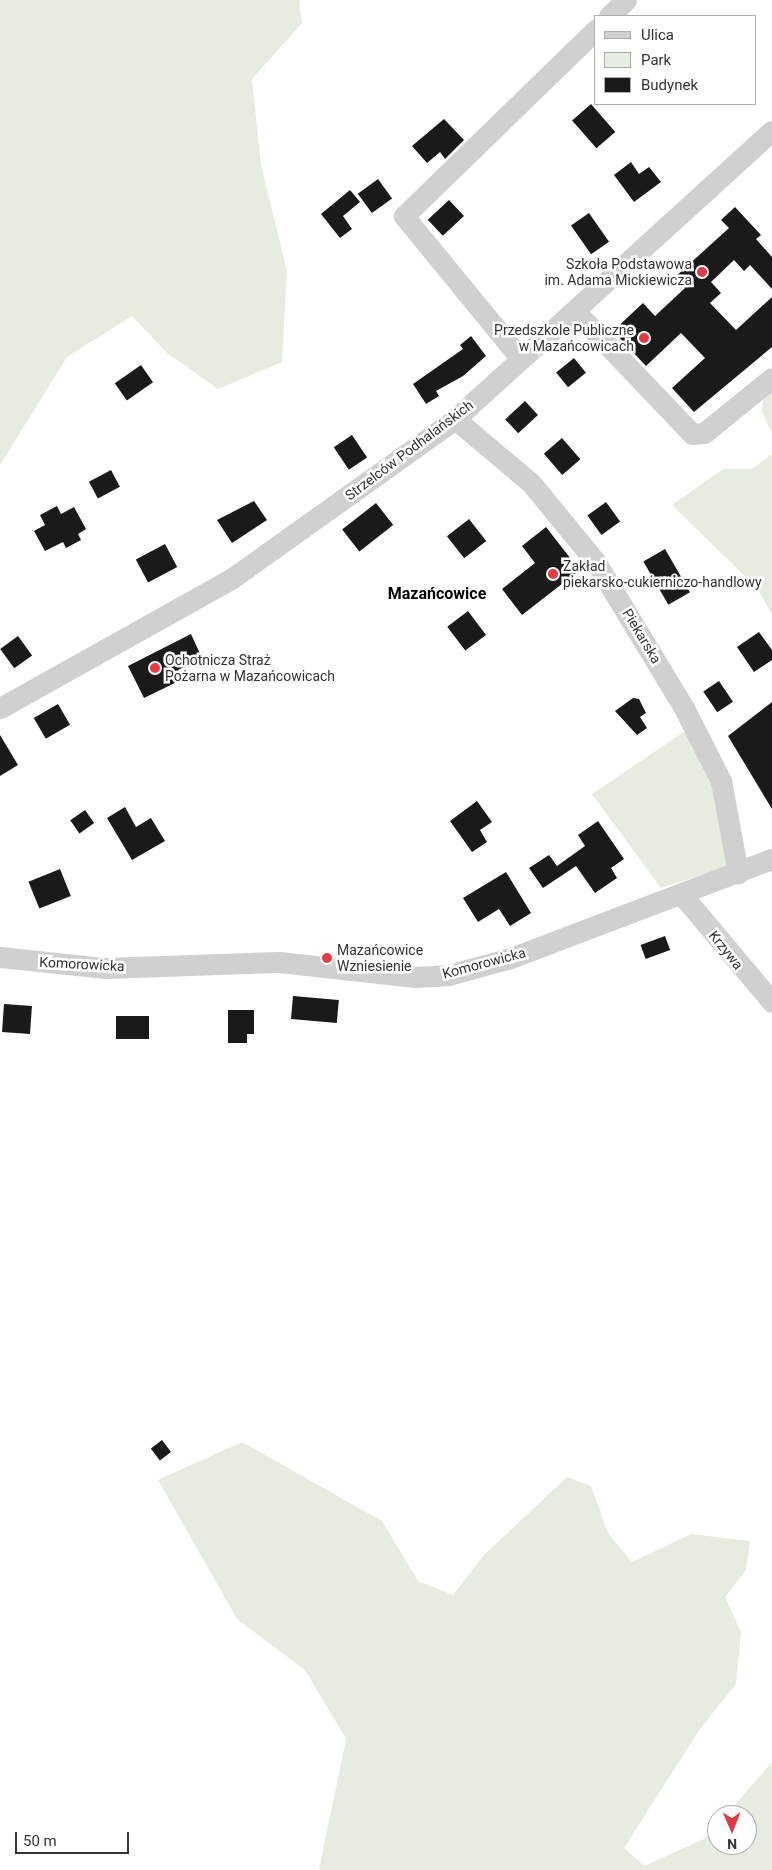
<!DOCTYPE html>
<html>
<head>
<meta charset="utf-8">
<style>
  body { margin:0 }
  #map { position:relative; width:772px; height:1870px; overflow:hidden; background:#fff; font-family:Roboto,sans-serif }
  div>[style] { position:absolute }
  .green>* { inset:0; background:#e6ecdf }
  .building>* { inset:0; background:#1a1a1a; transform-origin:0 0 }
  .minor>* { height:21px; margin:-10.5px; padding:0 10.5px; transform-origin:10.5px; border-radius:10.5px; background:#d0d0d0 }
  .dots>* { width:14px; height:14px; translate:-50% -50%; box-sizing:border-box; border:2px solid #fff; border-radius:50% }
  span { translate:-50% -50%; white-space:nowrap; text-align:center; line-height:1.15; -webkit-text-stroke:5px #fff; paint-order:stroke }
  .poi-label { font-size:14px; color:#333 }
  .right { translate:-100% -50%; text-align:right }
  .left { translate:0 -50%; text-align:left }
  .street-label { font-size:14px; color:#333 }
  .quarter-label { font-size:16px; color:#000; font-weight:700 }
  .legend { position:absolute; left:594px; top:15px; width:162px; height:90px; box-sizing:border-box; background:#fff; border:1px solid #adadad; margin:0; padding:6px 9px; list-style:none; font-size:15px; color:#333 }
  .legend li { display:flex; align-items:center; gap:10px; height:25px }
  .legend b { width:25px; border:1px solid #adadad }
  .north { position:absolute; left:707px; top:1805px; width:50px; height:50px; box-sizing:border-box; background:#fff; border:1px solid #adadad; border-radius:50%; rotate:179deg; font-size:14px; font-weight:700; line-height:20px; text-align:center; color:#333 }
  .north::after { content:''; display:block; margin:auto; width:18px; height:22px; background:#e63946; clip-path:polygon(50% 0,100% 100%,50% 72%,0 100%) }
  .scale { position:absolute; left:15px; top:1832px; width:114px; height:22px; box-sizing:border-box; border:2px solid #333; border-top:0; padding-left:6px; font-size:15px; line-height:18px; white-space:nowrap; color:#333; -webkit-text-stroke:4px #fff; paint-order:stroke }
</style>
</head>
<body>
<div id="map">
  <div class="green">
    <i style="clip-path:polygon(0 0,299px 0,302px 23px,252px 79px,261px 165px,287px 271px,282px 362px,218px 389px,167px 353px,132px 316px,67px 357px,0 465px)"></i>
    <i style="clip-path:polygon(772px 383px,772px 434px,762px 412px,764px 389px)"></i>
    <i style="clip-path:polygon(772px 454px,772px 615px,757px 588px,672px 505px,723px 469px,752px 469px)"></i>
    <i style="clip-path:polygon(688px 729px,714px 784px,729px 866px,661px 888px,592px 794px)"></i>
    <i style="clip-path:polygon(242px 1442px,382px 1521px,418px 1581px,453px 1595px,484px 1555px,567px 1477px,591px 1486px,608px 1533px,632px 1562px,691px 1534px,750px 1541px,746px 1570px,725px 1597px,741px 1632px,736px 1684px,700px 1729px,624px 1848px,644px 1866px,704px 1839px,717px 1825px,717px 1845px,747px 1845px,747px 1815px,726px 1815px,772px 1762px,772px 1870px,319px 1870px,346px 1739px,305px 1670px,237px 1619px,158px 1480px)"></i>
  </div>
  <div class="building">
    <i style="left:591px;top:104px;width:37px;height:25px;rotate:49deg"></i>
    <i style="clip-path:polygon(444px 119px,464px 140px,445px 159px,440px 152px,427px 163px,412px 146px)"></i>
    <i style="clip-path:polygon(631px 162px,639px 174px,649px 167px,661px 182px,634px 202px,614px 175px)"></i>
    <i style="left:378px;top:179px;width:24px;height:25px;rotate:54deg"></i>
    <i style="clip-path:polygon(350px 190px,360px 202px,343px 216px,352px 229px,340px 238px,321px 214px)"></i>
    <i style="left:449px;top:200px;width:22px;height:29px;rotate:47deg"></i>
    <i style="clip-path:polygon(735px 207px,761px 235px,756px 239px,772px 257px,772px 289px,750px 265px,744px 271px,734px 260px,711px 282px,721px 293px,710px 303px,736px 330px,772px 297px,772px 347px,694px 412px,672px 388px,705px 358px,681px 333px,646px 366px,613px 331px,643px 303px,655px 316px,685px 288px,675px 277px,729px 228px,721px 220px)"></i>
    <i style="left:589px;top:213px;width:35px;height:22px;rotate:55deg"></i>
    <i style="clip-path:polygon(471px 336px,486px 356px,463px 376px,436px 391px,439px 396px,426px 404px,413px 384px,463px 349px,460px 345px)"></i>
    <i style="left:574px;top:358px;width:19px;height:23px;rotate:51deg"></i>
    <i style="left:141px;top:365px;width:21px;height:32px;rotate:55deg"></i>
    <i style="left:525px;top:401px;width:19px;height:27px;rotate:47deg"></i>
    <i style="left:352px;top:435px;width:27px;height:22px;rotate:56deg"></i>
    <i style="left:562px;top:438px;width:28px;height:24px;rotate:49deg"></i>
    <i style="left:111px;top:470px;width:19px;height:25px;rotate:62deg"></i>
    <i style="clip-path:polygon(254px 501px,267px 520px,232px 543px,217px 520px)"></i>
    <i style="left:606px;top:502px;width:24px;height:23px;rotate:54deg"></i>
    <i style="left:376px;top:503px;width:28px;height:43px;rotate:52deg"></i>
    <i style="clip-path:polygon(57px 506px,61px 514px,74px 507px,86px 529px,78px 534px,81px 540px,66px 548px,63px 542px,45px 551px,34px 531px,45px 525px,40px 515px)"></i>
    <i style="left:469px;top:519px;width:28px;height:28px;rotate:52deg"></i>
    <i style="clip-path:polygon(546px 527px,574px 563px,570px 566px,576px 573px,522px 615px,502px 589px,535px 563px,522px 546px)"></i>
    <i style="left:165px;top:544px;width:26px;height:33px;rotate:62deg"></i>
    <i style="left:665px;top:549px;width:50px;height:25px;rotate:60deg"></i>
    <i style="left:468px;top:611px;width:30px;height:26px;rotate:53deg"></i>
    <i style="clip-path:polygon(759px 632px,772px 650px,772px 660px,754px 672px,737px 647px)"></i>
    <i style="clip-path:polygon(191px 634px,202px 658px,178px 670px,183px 679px,144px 698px,128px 666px)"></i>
    <i style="left:18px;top:636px;width:24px;height:22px;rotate:54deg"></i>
    <i style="left:719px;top:681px;width:25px;height:19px;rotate:56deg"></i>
    <i style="clip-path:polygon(633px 698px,639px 699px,646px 713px,640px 717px,647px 728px,637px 735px,615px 711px)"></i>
    <i style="clip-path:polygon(772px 702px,772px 809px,728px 736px)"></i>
    <i style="left:58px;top:704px;width:24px;height:28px;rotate:60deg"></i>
    <i style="clip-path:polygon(0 735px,18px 765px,0 776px)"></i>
    <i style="clip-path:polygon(477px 801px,492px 822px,480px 830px,487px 842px,472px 852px,450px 821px)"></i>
    <i style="clip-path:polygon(125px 807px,136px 827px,151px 818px,165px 841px,132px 860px,107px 818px)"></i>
    <i style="left:85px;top:810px;width:16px;height:18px;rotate:55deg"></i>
    <i style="clip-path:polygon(598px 821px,624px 859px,611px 868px,617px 878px,595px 893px,576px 866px,543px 888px,529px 868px,549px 855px,557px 866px,585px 846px,578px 835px)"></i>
    <i style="left:60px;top:869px;width:29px;height:34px;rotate:68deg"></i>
    <i style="clip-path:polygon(506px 872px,531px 913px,510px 926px,499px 909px,478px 922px,463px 898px)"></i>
    <i style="left:665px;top:936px;width:15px;height:26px;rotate:70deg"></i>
    <i style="left:293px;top:996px;width:46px;height:23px;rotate:5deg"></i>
    <i style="left:4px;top:1004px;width:28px;height:28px;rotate:4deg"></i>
    <i style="clip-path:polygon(228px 1010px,254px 1010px,254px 1034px,247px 1034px,247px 1043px,228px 1043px)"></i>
    <i style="left:116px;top:1016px;width:33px;height:23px"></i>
    <i style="left:162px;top:1440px;width:15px;height:14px;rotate:53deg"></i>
  </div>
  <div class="minor">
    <i style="left:609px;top:16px;width:23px;rotate:-43deg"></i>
    <i style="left:575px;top:311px;width:170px;rotate:46.4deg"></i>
    <i style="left:692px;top:434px;width:12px;rotate:-5deg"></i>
    <i style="left:704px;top:433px;width:87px;rotate:-39deg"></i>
    <i style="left:521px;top:359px;width:185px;rotate:-129.3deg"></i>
    <i style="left:404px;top:216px;width:268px;rotate:-44.2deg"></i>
    <i style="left:455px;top:419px;width:99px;rotate:40.1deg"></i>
    <i style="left:531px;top:483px;width:101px;rotate:50.6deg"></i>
    <i style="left:595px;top:561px;width:172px;rotate:58.8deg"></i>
    <i style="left:684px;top:708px;width:82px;rotate:63.1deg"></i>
    <i style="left:721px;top:781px;width:94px;rotate:79.5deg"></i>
    <i style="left:0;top:708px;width:265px;rotate:-29.2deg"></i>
    <i style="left:231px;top:579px;width:275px;rotate:-35.5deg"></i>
    <i style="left:455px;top:419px;width:428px;rotate:-42.3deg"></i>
    <i style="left:683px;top:896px;width:138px;rotate:50deg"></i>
    <i style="left:0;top:957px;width:106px;rotate:6deg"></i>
    <i style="left:105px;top:968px;width:174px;rotate:-2deg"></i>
    <i style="left:279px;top:962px;width:137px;rotate:6.3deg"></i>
    <i style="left:415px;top:977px;width:33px;rotate:-3deg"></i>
    <i style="left:448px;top:975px;width:65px;rotate:-15.1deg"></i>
    <i style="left:511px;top:958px;width:279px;rotate:-20.8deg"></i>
  </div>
  <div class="dots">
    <i style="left:702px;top:272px;background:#e63946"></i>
    <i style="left:644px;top:338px;background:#e63946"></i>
    <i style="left:553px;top:574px;background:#e63946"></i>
    <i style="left:155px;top:668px;background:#e63946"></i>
    <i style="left:327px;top:958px;background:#e63946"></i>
  </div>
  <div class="poi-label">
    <span class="right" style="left:692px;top:272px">Szkoła Podstawowa<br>im. Adama Mickiewicza</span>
    <span class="right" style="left:634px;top:338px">Przedszkole Publiczne<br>w Mazańcowicach</span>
    <span class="left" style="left:563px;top:574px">Zakład<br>piekarsko-cukierniczo-handlowy</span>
    <span class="left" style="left:165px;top:668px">Ochotnicza Straż<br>Pożarna w Mazańcowicach</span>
    <span class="left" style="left:337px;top:958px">Mazańcowice<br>Wzniesienie</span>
  </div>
  <div class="street-label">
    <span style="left:409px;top:450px;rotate:-37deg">Strzelców Podhalańskich</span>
    <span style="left:642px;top:636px;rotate:59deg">Piekarska</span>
    <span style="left:726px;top:950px;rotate:51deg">Krzywa</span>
    <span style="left:484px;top:963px;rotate:-15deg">Komorowicka</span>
    <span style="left:82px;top:964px;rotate:3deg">Komorowicka</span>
  </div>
  <div class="quarter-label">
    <span style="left:437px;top:594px">Mazańcowice</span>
  </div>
  <ul class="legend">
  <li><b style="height:6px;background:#d0d0d0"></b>Ulica</li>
  <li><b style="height:14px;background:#e6ecdf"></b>Park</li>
  <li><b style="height:14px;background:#1a1a1a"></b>Budynek</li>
  </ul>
  <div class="north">N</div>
  <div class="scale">50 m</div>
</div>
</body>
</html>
